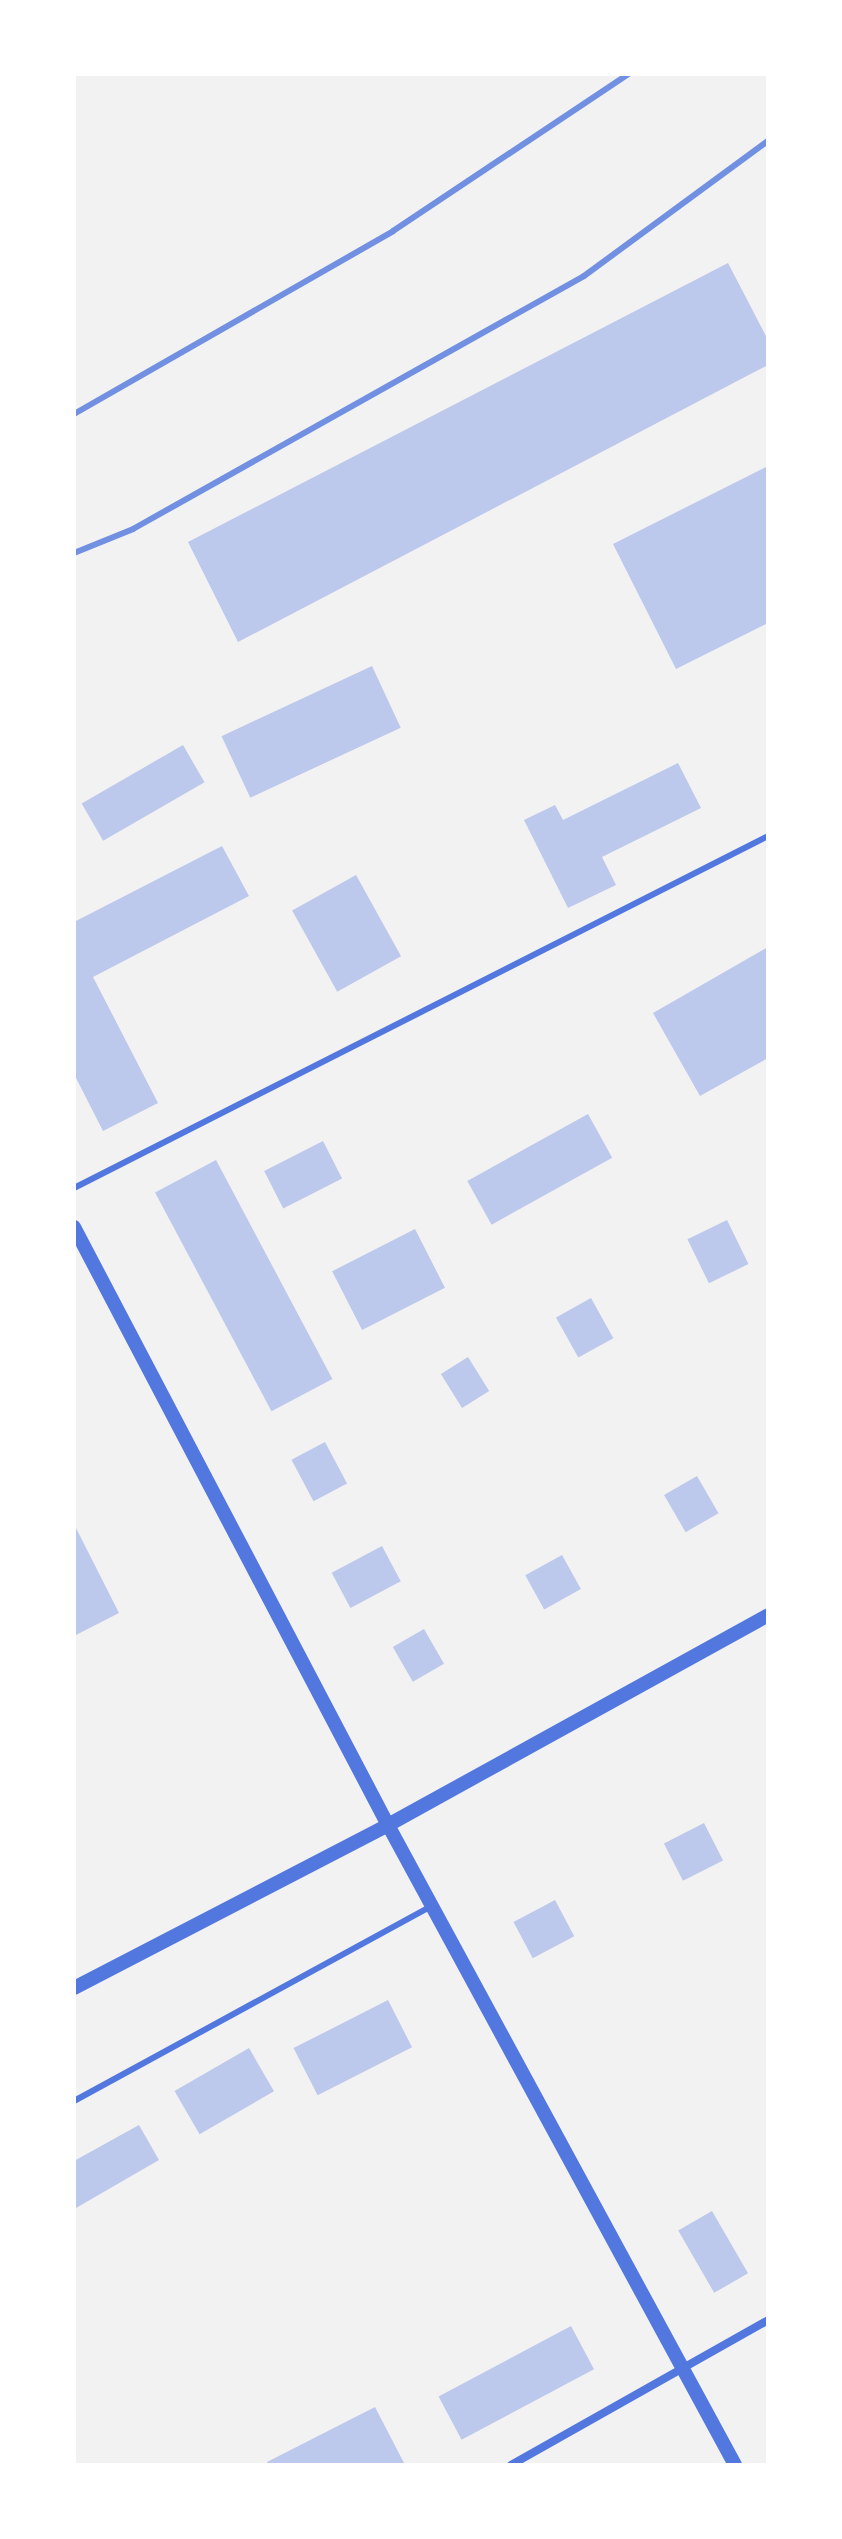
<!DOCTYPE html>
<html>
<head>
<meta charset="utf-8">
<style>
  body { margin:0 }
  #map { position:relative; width:842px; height:2539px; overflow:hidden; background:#f2f2f2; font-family:Inter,sans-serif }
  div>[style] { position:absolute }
  .building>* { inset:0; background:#bdc9ec; transform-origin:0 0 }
  .service>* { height:6px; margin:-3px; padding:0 3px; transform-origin:3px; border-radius:3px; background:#5277de }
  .minor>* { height:8px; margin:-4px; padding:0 4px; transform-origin:4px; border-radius:4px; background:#5277de }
  .tertiary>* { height:14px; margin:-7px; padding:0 7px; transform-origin:7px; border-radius:7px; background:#5277de }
  .rail>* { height:6px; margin:-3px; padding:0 3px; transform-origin:3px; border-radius:3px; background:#7290e2 }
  span { translate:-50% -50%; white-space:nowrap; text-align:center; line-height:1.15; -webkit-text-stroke:8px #fff; paint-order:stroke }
  .frame { position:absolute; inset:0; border:76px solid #fff; pointer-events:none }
</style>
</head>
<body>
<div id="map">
  <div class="building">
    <i style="clip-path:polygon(728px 263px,768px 340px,768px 365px,238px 642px,188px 542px)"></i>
    <i style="clip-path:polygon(768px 466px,768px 623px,676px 669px,613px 544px)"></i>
    <i style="left:372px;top:666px;width:68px;height:166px;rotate:65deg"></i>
    <i style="left:183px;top:745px;width:43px;height:117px;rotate:60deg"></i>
    <i style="clip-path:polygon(678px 763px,701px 808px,602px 857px,616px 885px,568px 908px,524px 820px,555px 805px,563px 820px)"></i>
    <i style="clip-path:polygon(222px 846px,249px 896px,93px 977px,158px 1103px,103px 1131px,74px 1074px,74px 922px)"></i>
    <i style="left:356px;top:875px;width:93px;height:73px;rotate:61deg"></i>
    <i style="clip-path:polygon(768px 947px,768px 1058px,700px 1096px,653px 1013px)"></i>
    <i style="left:588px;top:1114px;width:50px;height:138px;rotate:61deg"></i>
    <i style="left:323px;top:1141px;width:42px;height:66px;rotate:63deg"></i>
    <i style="left:216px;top:1160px;width:248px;height:69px;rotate:62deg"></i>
    <i style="left:727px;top:1220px;width:49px;height:44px;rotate:64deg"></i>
    <i style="left:415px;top:1229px;width:66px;height:93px;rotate:63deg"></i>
    <i style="left:591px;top:1298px;width:46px;height:40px;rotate:61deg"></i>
    <i style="left:468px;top:1357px;width:40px;height:32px;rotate:58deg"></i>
    <i style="left:325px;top:1442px;width:47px;height:38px;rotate:62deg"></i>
    <i style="left:697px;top:1476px;width:43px;height:38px;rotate:60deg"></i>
    <i style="clip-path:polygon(74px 1524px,119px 1613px,74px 1636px)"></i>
    <i style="left:382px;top:1546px;width:40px;height:57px;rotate:62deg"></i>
    <i style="left:562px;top:1555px;width:39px;height:42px;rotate:61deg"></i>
    <i style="left:424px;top:1629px;width:40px;height:36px;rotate:60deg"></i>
    <i style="left:704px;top:1823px;width:42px;height:45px;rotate:63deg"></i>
    <i style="left:555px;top:1900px;width:41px;height:47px;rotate:62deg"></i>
    <i style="left:388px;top:2000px;width:53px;height:106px;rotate:63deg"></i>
    <i style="left:249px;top:2048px;width:50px;height:86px;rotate:60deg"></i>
    <i style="clip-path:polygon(139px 2125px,159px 2160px,76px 2208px,74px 2161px)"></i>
    <i style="left:712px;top:2211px;width:72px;height:39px;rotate:60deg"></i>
    <i style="left:571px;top:2326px;width:49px;height:150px;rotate:62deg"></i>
    <i style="clip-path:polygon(375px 2407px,404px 2463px,268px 2465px,267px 2462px)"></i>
  </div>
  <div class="service">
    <i style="left:74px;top:1188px;width:778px;rotate:-26.89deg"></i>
    <i style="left:74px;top:2101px;width:407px;rotate:-28.6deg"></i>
  </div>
  <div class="minor">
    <i style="left:511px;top:2465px;width:295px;rotate:-29.4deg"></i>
  </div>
  <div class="tertiary">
    <i style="left:74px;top:1227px;width:675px;rotate:62.3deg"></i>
    <i style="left:388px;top:1825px;width:728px;rotate:61.53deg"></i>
    <i style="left:74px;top:1988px;width:354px;rotate:-27.4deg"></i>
    <i style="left:388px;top:1825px;width:434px;rotate:-28.9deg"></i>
  </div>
  <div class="rail">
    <i style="left:74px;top:414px;width:368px;rotate:-29.8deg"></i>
    <i style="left:393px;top:231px;width:283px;rotate:-33.7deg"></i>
    <i style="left:74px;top:553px;width:64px;rotate:-22.1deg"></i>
    <i style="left:133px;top:529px;width:517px;rotate:-29.29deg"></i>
    <i style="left:584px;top:276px;width:228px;rotate:-36.3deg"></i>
  </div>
  <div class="frame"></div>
</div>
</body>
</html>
